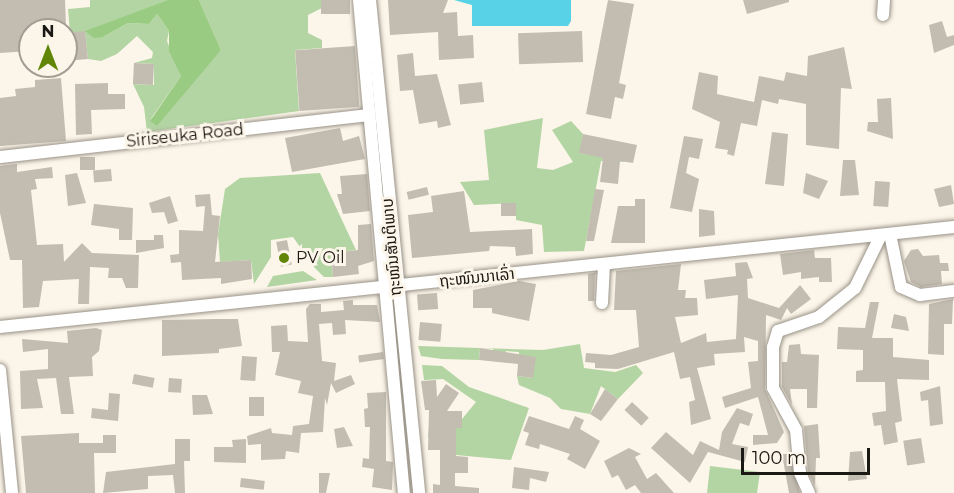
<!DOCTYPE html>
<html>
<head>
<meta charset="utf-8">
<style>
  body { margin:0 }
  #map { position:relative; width:954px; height:493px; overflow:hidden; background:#fcf5e9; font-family:Montserrat,"Noto Sans Lao",sans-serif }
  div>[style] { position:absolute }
  .green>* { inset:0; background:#b3d5a3 }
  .forest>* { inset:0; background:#99cb82 }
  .water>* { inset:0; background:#57d2e7 }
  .building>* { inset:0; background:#c3bdb1; transform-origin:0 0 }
  .roads { filter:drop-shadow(0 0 2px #989287) drop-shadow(0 0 2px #989287) }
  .minor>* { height:12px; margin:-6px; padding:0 6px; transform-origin:6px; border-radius:6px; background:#fff }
  .dots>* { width:16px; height:16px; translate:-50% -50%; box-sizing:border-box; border:3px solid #fcf5e9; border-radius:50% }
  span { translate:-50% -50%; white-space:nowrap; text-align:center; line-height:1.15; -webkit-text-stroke:6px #fcf5e9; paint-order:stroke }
  .street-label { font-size:16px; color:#1b1914 }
  .poi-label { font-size:16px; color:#1b1914 }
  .left { translate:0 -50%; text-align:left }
  .north { position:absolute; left:18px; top:18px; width:60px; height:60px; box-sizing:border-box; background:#fcf5e9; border:2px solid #a29d94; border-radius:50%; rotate:0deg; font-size:16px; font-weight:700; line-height:24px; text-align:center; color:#1b1914 }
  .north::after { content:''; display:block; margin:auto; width:21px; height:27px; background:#618607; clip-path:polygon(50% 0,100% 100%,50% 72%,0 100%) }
  .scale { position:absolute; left:741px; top:448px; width:129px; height:27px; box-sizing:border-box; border:3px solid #1b1914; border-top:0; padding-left:8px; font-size:18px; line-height:21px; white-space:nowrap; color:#1b1914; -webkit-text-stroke:4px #fcf5e9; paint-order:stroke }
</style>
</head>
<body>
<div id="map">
  <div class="green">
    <i style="clip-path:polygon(90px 0,167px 0,86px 31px,103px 37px,128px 23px,149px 24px,157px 14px,169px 31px,167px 41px,181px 76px,150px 120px,221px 50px,199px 0,321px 0,322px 8px,308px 15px,308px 33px,322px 40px,322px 48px,295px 50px,299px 111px,147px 132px,144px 107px,133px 84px,154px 85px,154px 64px,134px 63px,152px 58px,153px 52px,137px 36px,117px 54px,101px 61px,88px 59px,85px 32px,70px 33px,68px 9px,90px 7px)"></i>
    <i style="clip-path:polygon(543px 118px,537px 168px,553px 170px,573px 162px,552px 130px,571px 121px,583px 134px,580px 153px,628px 162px,601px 161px,584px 251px,544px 252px,542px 225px,516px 220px,516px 203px,474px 205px,460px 182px,489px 180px,484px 130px)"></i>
    <i style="clip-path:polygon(320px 173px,356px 250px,331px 253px,333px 277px,324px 277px,314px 267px,293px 237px,271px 240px,271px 257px,254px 284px,251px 260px,220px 262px,218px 234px,225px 189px,240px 178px)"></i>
    <i style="clip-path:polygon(303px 271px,317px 280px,267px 287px,273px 276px)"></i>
    <i style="clip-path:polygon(580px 344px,584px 368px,615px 372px,636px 365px,643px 373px,618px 399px,601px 386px,590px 414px,561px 409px,550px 398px,519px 385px,517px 376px,533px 378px,518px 364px,519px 352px,506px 351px,504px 362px,493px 361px,493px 349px,480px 348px,479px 360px,442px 359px,421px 356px,418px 346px,543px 350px)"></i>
    <i style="clip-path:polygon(422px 365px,442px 366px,469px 387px,529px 408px,511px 460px,456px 455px,456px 437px,428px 437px,429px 427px,462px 428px,462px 419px,476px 402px,443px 379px,424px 380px)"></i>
    <i style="clip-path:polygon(710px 466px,760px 472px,757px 493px,707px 493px)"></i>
  </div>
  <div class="forest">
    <i style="clip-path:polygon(167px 0,199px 0,221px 50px,157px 126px,150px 121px,181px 76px,169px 51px,169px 31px,157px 14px,149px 24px,128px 23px,103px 37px,94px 38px,85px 31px)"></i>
  </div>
  <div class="water">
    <i style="clip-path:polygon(454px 0,571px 0,571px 21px,568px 26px,472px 26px,472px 5px)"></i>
  </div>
  <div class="building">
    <i style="clip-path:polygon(0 0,65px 0,66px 26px,30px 25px,30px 51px,0 53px)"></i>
    <i style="left:321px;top:0;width:29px;height:14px"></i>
    <i style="clip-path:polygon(388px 0,448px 0,443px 13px,457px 12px,458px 36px,473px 35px,474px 58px,439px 60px,438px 32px,390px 35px)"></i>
    <i style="clip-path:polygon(608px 0,634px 4px,619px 83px,626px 85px,623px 99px,615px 97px,611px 119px,586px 114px)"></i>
    <i style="clip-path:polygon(743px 0,789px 0,789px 2px,747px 14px)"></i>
    <i style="clip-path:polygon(942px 21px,947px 37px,954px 35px,954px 45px,934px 53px,929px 25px)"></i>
    <i style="clip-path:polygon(85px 31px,88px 59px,66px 61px,66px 33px)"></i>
    <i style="left:582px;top:31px;width:31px;height:64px;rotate:88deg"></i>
    <i style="left:355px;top:46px;width:61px;height:60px;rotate:86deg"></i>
    <i style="clip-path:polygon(844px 47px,852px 89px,841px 88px,839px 149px,806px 145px,806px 104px,779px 99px,778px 104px,762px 100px,757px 126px,741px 123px,734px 156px,727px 154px,728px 150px,715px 148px,720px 122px,692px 109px,699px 72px,718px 76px,717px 94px,754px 102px,759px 76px,784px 81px,786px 72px,807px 76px,808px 56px)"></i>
    <i style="clip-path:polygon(413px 53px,415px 76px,437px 74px,451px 125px,438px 128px,437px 121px,419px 124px,413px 90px,400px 91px,397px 55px)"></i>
    <i style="left:134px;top:63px;width:20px;height:21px;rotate:3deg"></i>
    <i style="clip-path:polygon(61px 78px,66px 141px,0 146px,0 98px,16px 96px,15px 89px,35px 87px,35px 80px)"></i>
    <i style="left:482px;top:82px;width:20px;height:24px;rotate:84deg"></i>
    <i style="clip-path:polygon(108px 83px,108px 94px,125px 94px,125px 109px,91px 110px,92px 134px,76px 135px,75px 84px)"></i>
    <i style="clip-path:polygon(891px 98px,893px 139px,867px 131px,868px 122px,878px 122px,877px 99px)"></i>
    <i style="clip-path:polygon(340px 128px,343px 141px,359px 136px,365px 159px,292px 172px,285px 138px)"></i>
    <i style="clip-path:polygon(772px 132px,788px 134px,784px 186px,765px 184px)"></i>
    <i style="clip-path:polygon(583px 134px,637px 145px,633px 163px,620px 161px,618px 184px,600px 182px,603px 158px,579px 153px)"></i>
    <i style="clip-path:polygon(684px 136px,703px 139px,699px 159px,689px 157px,686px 173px,699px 179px,692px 212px,670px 208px)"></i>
    <i style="left:95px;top:157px;width:13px;height:15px;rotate:90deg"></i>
    <i style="clip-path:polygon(843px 160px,855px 160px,859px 195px,840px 196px)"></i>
    <i style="clip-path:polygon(17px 164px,17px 172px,52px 167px,53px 178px,35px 179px,37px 189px,31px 190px,37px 245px,63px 244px,64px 262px,82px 243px,92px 253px,139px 255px,138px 288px,126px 288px,122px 278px,108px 278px,109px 268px,90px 267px,89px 304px,78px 304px,79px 279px,43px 281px,39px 307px,23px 308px,22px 260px,10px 260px,0 213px,0 166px)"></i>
    <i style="left:111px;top:169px;width:12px;height:18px;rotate:85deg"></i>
    <i style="clip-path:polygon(77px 173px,86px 203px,68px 206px,65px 175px)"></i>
    <i style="clip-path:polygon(806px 173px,828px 181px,819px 199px,803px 193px)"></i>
    <i style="clip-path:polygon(367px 174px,370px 211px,343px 214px,337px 194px,342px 194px,340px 176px)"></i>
    <i style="left:875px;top:181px;width:15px;height:25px;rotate:4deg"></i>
    <i style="clip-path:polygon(951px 185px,954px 204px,939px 207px,934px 189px)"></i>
    <i style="left:427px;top:187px;width:8px;height:21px;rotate:76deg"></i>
    <i style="clip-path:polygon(595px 189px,604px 190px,594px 241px,586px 241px)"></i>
    <i style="clip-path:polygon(464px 191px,470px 232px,532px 229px,533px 254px,516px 256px,515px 247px,490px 246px,489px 251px,412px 258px,408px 215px,433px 212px,431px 196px)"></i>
    <i style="clip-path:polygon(210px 194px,212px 215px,220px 216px,215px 262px,251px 260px,252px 279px,221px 284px,221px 278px,182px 280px,181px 262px,171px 263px,170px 255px,179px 254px,179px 230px,203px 231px,205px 206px,196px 207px,195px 195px)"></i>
    <i style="clip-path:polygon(170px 196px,178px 221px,168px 224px,164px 212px,152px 213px,149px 203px)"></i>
    <i style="clip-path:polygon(635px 199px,645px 199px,645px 243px,611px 243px,618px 206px,635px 206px)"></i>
    <i style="left:501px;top:203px;width:15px;height:13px"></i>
    <i style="clip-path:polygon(94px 204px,133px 208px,132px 240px,119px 240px,119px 229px,91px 225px)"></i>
    <i style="clip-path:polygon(699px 209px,714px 211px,715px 235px,699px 237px)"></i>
    <i style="clip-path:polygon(371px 224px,374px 261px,358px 266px,359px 274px,333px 277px,331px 253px,358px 250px,358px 225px)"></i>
    <i style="clip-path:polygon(154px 235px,163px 235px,164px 248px,136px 253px,136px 240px,154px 240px)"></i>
    <i style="left:287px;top:240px;width:25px;height:11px;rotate:79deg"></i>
    <i style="clip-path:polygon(918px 249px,923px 256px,939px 255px,940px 263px,948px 263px,949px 271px,941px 271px,942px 284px,921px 287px,911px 282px,904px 261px,911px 250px)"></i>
    <i style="clip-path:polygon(814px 250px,815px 258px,831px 258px,832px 282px,819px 282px,819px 277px,801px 279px,801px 272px,783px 275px,780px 254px)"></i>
    <i style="clip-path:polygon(747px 262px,753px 278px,747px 279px,748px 298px,779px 308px,800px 285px,811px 299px,791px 314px,787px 308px,781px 320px,766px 315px,765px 389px,784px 432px,777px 443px,753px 445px,753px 435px,768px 435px,758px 397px,725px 408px,722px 397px,751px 388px,748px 362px,758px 361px,758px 341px,744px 337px,745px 352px,714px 354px,715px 365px,697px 368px,711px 419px,691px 425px,689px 402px,695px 400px,690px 377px,680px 379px,674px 352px,618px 369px,595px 368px,595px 363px,585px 362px,586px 353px,611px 355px,639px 347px,636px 310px,614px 310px,616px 271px,681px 264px,678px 290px,686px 290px,685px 298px,697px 298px,698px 315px,675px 317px,681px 343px,706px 333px,707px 342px,736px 339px,738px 295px,706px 299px,704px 280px,736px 276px,735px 263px)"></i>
    <i style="clip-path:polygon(592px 273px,595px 273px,594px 301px,588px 301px,588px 274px)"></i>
    <i style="clip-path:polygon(519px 281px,536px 284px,529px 321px,492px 313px,492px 308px,473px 308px,473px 290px)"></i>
    <i style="left:437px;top:293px;width:16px;height:20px;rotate:86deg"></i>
    <i style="clip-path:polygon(953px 299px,952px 324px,944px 324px,944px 355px,928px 354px,929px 304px)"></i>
    <i style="clip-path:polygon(353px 300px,353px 305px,377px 305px,380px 322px,345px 320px,346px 334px,333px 335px,332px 323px,319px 324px,322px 361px,336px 363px,334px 381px,351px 375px,355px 384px,336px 393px,331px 383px,327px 405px,325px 398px,323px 432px,301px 433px,299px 453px,286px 451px,285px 459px,261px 460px,261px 444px,248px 445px,247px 436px,271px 428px,272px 433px,292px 435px,293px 426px,309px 424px,313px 396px,298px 393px,301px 381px,275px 375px,280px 352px,272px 352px,271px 326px,287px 325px,288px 341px,308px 342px,306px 309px,310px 304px,321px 304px,321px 312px,344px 310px,343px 301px)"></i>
    <i style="clip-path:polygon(870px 302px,879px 302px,872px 338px,893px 338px,893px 357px,929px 360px,929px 380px,897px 379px,902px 421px,895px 423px,898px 442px,884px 445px,881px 425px,874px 426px,872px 413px,886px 411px,885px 382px,856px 382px,856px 371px,863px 370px,863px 350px,837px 349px,838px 327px,865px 328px)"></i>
    <i style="clip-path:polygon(894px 314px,906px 317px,909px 331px,891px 328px)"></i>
    <i style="clip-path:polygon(216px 319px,238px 319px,242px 346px,219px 349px,219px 353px,162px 356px,162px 320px)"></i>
    <i style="left:420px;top:322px;width:22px;height:18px;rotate:5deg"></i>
    <i style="clip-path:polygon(96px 328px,102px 330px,99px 351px,92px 357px,93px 376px,69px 377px,74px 414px,61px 414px,56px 378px,37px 379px,43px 408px,21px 409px,20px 371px,48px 369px,48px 349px,23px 352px,22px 339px,68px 343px,67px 331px)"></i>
    <i style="clip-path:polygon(800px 344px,801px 354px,819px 355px,817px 408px,807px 408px,807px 389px,790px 389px,792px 405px,782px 387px,782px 362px,787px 362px,789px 345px)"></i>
    <i style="clip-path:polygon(480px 348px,536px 357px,533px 378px,517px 376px,518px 364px,479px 360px)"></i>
    <i style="left:383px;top:352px;width:7px;height:25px;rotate:82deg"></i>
    <i style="left:242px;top:356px;width:15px;height:24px;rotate:4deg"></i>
    <i style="left:134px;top:374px;width:21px;height:10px;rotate:11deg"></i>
    <i style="left:169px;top:378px;width:13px;height:14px;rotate:4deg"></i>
    <i style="clip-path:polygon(436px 380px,437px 397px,446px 384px,459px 393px,447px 411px,462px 411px,462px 428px,456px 428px,456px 456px,468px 457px,468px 473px,455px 473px,455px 486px,479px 488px,479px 493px,433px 493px,433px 484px,440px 485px,440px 450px,428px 450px,429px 410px,425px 410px,421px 381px)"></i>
    <i style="clip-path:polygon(940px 386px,943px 424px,930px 426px,928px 400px,921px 401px,920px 392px)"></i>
    <i style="clip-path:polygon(605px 389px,618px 399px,601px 421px,590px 414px)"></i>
    <i style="clip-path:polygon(386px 392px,386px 461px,393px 462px,392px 490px,372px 487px,374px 469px,362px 467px,363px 458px,369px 459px,370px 427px,365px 427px,364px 409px,368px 408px,367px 393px)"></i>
    <i style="clip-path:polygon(109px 393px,120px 394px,118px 421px,91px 418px,92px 408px,108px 410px)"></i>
    <i style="clip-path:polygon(192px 395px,207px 395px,213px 414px,193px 415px)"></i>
    <i style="left:264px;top:397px;width:19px;height:15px;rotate:90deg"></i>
    <i style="left:632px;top:402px;width:23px;height:11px;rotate:43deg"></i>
    <i style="clip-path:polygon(737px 408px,753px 414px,749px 426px,740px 423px,732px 444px,748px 447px,745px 462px,708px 452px,690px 483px,651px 448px,666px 432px,693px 455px,700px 441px,719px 450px,722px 432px)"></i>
    <i style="clip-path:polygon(529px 416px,569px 429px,575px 416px,584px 420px,580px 429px,600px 441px,585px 469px,567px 459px,570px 454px,540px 444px,539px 449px,525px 445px,529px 433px,523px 431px)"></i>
    <i style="clip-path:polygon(818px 424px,820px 458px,816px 458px,815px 486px,808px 471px,804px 426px)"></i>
    <i style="clip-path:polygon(344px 427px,353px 446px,337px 448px,334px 429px)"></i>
    <i style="clip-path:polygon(79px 433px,79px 443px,103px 443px,103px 435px,116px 435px,116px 453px,94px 453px,95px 493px,26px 493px,21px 436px)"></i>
    <i style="left:921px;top:438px;width:25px;height:18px;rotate:81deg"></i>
    <i style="clip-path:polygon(175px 439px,190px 439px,190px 461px,184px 461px,185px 493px,175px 493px,173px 475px,148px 476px,148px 489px,103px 493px,106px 472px,175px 464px)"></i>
    <i style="clip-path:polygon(246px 439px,246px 463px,214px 462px,214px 447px,233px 447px,232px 440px)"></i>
    <i style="clip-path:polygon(629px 448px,641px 454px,635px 457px,647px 479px,656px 473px,674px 493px,641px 493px,635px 485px,626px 490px,618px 475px,612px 478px,604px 461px)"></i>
    <i style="clip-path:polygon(862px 451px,867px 479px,848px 481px,850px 452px)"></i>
    <i style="clip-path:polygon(782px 454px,790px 454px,800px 493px,789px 493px)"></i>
    <i style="clip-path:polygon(514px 467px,549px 472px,546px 482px,530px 478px,529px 490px,512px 488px)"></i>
    <i style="clip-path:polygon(319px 473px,330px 473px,326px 493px,319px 493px)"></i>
    <i style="left:241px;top:478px;width:24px;height:9px;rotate:7deg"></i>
  </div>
  <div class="roads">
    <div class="minor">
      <i style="left:359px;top:0;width:495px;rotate:84.8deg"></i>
      <i style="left:370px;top:0;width:495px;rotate:84.3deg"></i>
      <i style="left:883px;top:15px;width:15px;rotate:-86deg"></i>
      <i style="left:0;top:157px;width:372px;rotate:-6.5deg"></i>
      <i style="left:890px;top:234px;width:54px;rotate:78.3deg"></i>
      <i style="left:901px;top:287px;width:21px;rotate:23deg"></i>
      <i style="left:920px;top:295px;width:34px;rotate:-7deg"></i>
      <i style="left:602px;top:303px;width:39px;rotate:-87deg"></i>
      <i style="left:0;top:327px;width:959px;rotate:-5.98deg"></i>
      <i style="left:0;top:370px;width:124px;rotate:84.4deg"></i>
      <i style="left:809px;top:493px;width:22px;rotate:-114deg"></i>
      <i style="left:800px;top:473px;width:43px;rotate:-95.3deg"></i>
      <i style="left:796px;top:430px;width:48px;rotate:-118.7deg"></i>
      <i style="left:773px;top:388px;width:41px;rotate:-90deg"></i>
      <i style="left:773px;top:347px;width:17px;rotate:-73deg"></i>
      <i style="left:778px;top:331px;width:43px;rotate:-18.9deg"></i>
      <i style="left:819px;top:317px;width:46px;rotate:-38.9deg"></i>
      <i style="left:855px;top:288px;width:59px;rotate:-63.9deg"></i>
    </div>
  </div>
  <div class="dots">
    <i style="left:284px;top:258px;background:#618607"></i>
  </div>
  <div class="street-label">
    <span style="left:185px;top:136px;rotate:-6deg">Siriseuka Road</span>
    <span style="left:392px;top:247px;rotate:-95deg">ຖະໜົນສັນຕິພາບ</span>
    <span style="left:477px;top:278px;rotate:-6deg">ຖະໜົນນາເລົ່າ</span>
  </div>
  <div class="poi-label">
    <span class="left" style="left:296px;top:258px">PV Oil</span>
  </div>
  <div class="north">N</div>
  <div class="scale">100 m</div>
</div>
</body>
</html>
